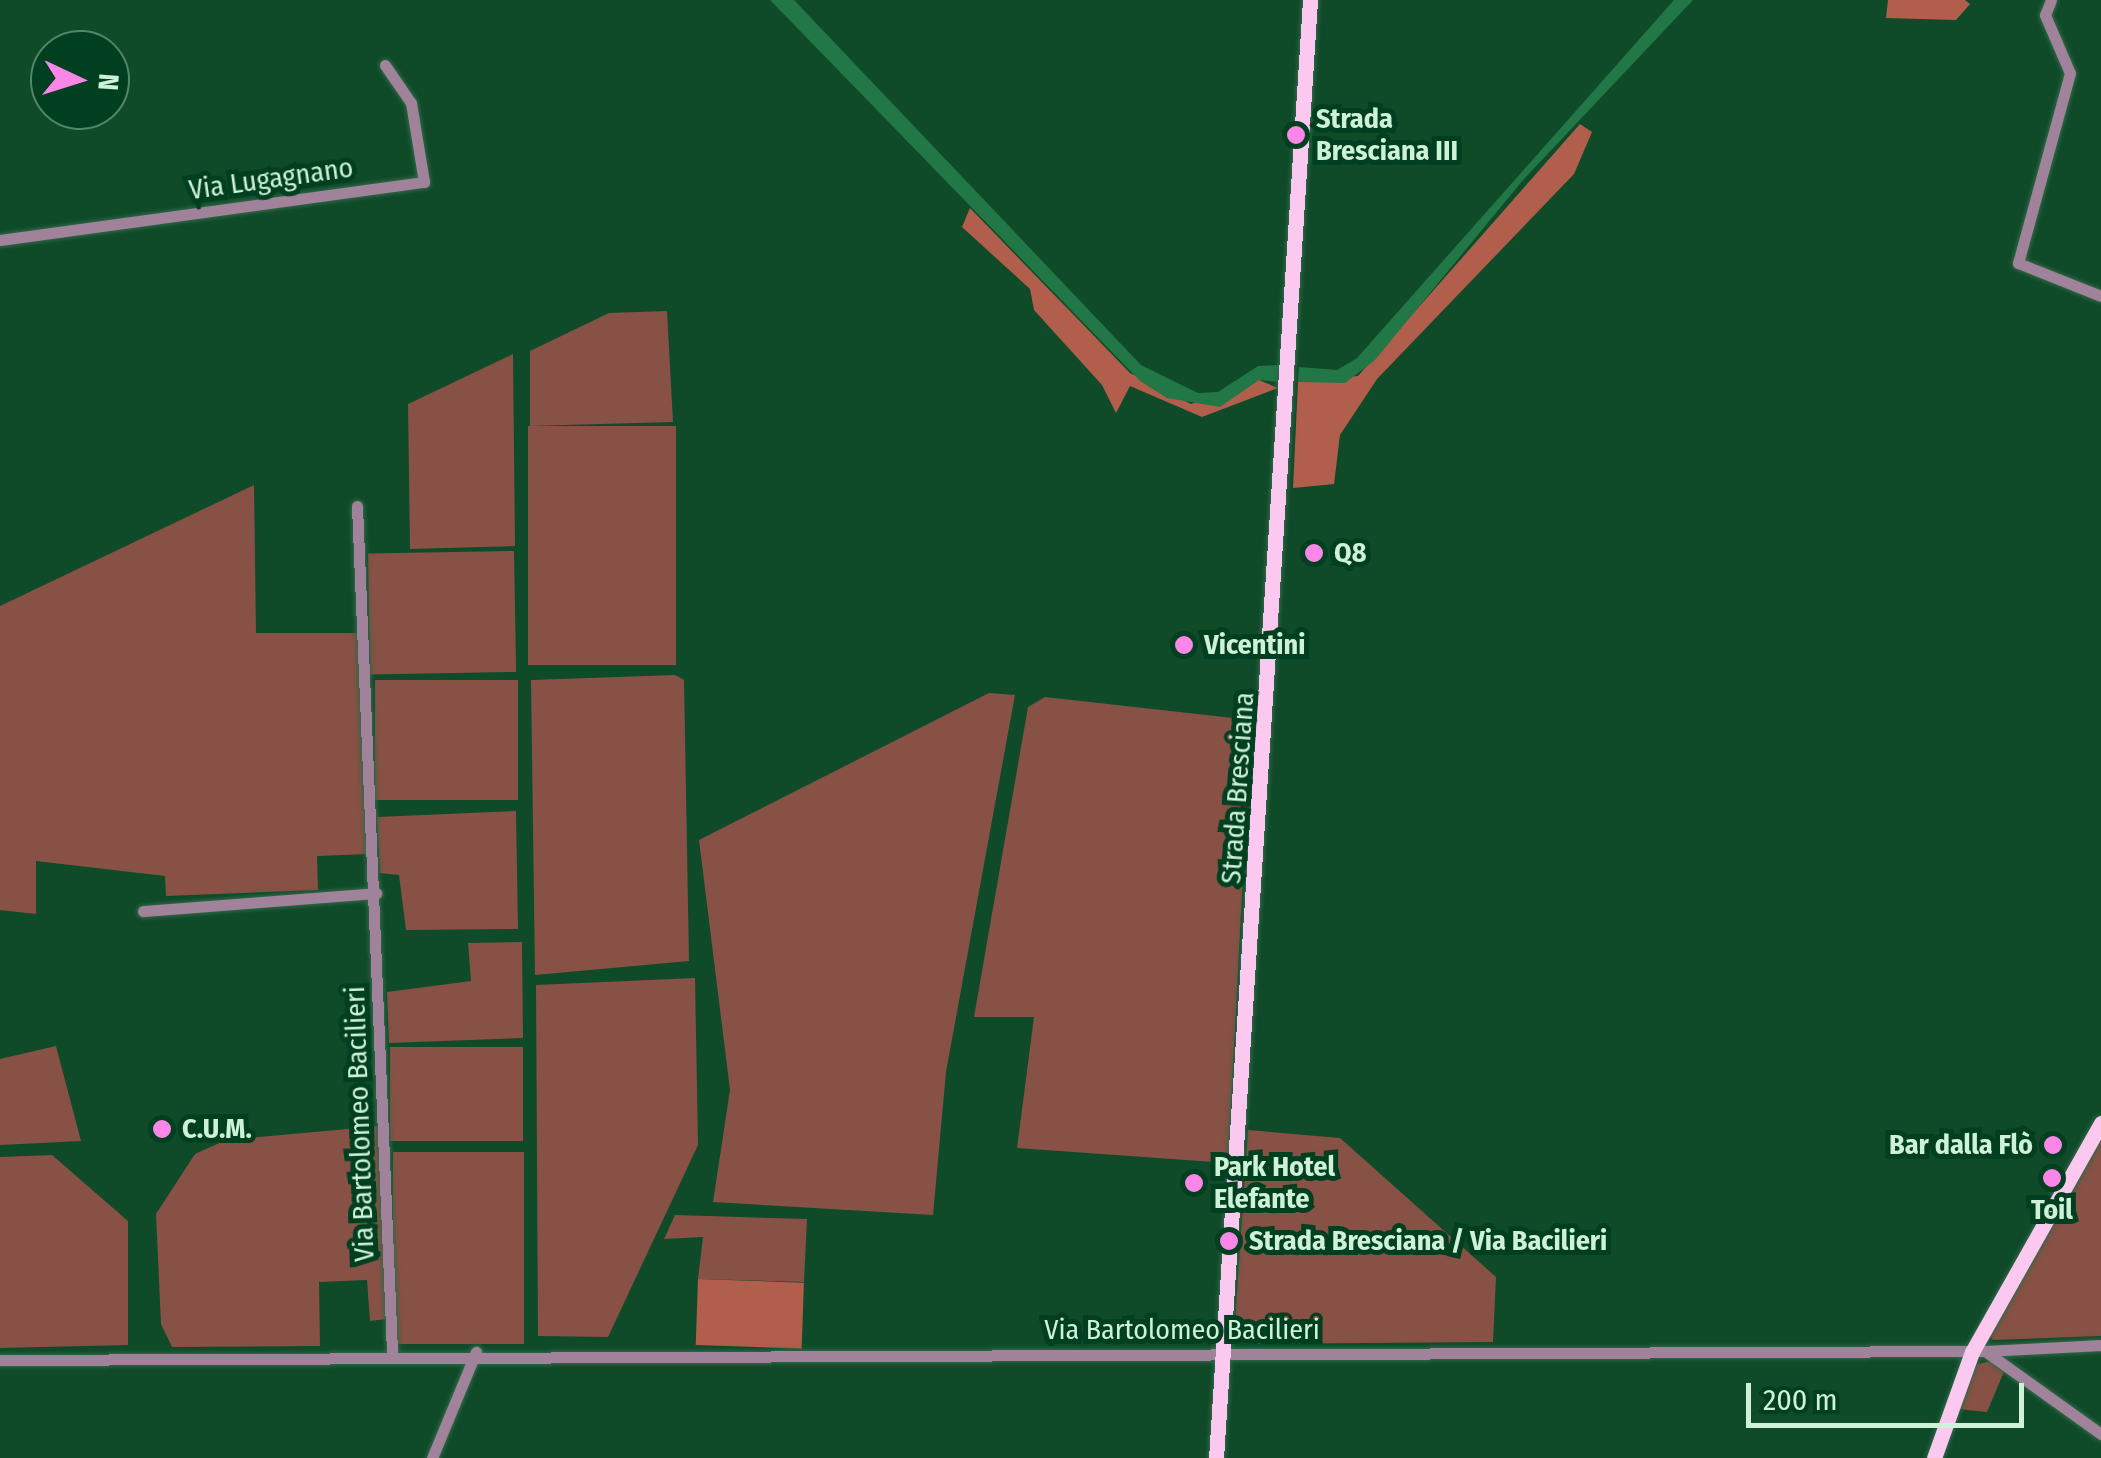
<!DOCTYPE html>
<html>
<head>
<meta charset="utf-8">
<style>
  body { margin:0 }
  #map { position:relative; width:2101px; height:1458px; overflow:hidden; background:#0f4a29; font-family:"Fira Sans Condensed",sans-serif }
  div>[style] { position:absolute }
  .green>* { inset:0; background:#885145; transform-origin:0 0 }
  .forest>* { inset:0; background:#b25e4c; transform-origin:0 0 }
  .water>* { inset:0; background:#217745 }
  .roads { filter:drop-shadow(0 0 2px #316848) drop-shadow(0 0 2px #316848) }
  .minor>* { height:11px; margin:-5.5px; padding:0 5.5px; transform-origin:5.5px; border-radius:5.5px; background:#a0829a }
  .major>* { height:15px; margin:-7.5px; padding:0 7.5px; transform-origin:7.5px; border-radius:7.5px; background:#fbc8f0 }
  .dots>* { width:28px; height:28px; translate:-50% -50%; box-sizing:border-box; border:5px solid #003f1f; border-radius:50% }
  span { translate:-50% -50%; white-space:nowrap; text-align:center; line-height:1.15; -webkit-text-stroke:10px #003f1f; paint-order:stroke }
  .poi-label { font-size:28px; color:#cef1d7; font-weight:700 }
  .left { translate:0 -50%; text-align:left }
  .right { translate:-100% -50%; text-align:right }
  .street-label { font-size:28px; color:#cef1d7 }
  .north { position:absolute; left:30px; top:30px; width:100px; height:100px; box-sizing:border-box; background:#003f1f; border:2px solid #528669; border-radius:50%; rotate:94deg; font-size:28px; font-weight:700; line-height:40px; text-align:center; color:#cef1d7 }
  .north::after { content:''; display:block; margin:auto; width:35px; height:45px; background:#fa87e7; clip-path:polygon(50% 0,100% 100%,50% 72%,0 100%) }
  .scale { position:absolute; left:1746px; top:1383px; width:278px; height:45px; box-sizing:border-box; border:5px solid #cef1d7; border-top:0; padding-left:12px; font-size:30px; line-height:35px; white-space:nowrap; color:#cef1d7; -webkit-text-stroke:8px #003f1f; paint-order:stroke }
</style>
</head>
<body>
<div id="map">
  <div class="green">
    <i style="clip-path:polygon(667px 311px,673px 422px,530px 426px,530px 351px,609px 313px)"></i>
    <i style="clip-path:polygon(513px 354px,515px 546px,410px 549px,408px 404px)"></i>
    <i style="left:676px;top:426px;width:239px;height:148px;rotate:90deg"></i>
    <i style="clip-path:polygon(254px 485px,256px 633px,360px 633px,369px 854px,317px 856px,318px 890px,166px 896px,165px 876px,36px 861px,36px 914px,0 910px,0 606px)"></i>
    <i style="left:514px;top:551px;width:121px;height:146px;rotate:89deg"></i>
    <i style="clip-path:polygon(675px 675px,684px 680px,689px 961px,535px 975px,531px 680px)"></i>
    <i style="left:518px;top:680px;width:120px;height:143px;rotate:90deg"></i>
    <i style="clip-path:polygon(989px 693px,1015px 695px,946px 1072px,933px 1215px,713px 1202px,730px 1090px,699px 840px)"></i>
    <i style="clip-path:polygon(1045px 697px,1251px 720px,1228px 1163px,1017px 1148px,1034px 1017px,974px 1017px,1028px 707px)"></i>
    <i style="clip-path:polygon(516px 811px,518px 929px,406px 930px,399px 875px,380px 873px,377px 817px)"></i>
    <i style="clip-path:polygon(522px 942px,523px 1038px,389px 1043px,387px 992px,471px 981px,468px 943px)"></i>
    <i style="clip-path:polygon(695px 978px,698px 1145px,608px 1337px,538px 1336px,536px 985px)"></i>
    <i style="clip-path:polygon(56px 1046px,81px 1141px,0 1145px,0 1059px)"></i>
    <i style="left:523px;top:1047px;width:94px;height:133px;rotate:90deg"></i>
    <i style="clip-path:polygon(380px 1126px,386px 1319px,370px 1321px,367px 1280px,319px 1282px,320px 1346px,172px 1347px,161px 1324px,156px 1214px,195px 1154px,226px 1140px)"></i>
    <i style="clip-path:polygon(1248px 1130px,1340px 1138px,1496px 1277px,1493px 1342px,1245px 1344px,1235px 1322px)"></i>
    <i style="clip-path:polygon(2101px 1136px,2101px 1336px,1993px 1340px,1990px 1336px)"></i>
    <i style="left:524px;top:1152px;width:192px;height:131px;rotate:90deg"></i>
    <i style="clip-path:polygon(52px 1155px,128px 1221px,128px 1345px,0 1348px,0 1157px)"></i>
    <i style="clip-path:polygon(675px 1215px,807px 1219px,804px 1282px,698px 1279px,703px 1237px,664px 1239px)"></i>
    <i style="clip-path:polygon(1992px 1361px,2006px 1367px,1987px 1412px,1958px 1409px,1977px 1364px)"></i>
  </div>
  <div class="forest">
    <i style="clip-path:polygon(1888px 0,1965px 0,1970px 4px,1956px 20px,1886px 18px)"></i>
    <i style="clip-path:polygon(1580px 124px,1592px 132px,1574px 174px,1377px 379px,1340px 435px,1334px 484px,1293px 488px,1298px 382px,1358px 376px)"></i>
    <i style="clip-path:polygon(970px 208px,1130px 373px,1191px 404px,1259px 380px,1278px 388px,1202px 417px,1130px 386px,1116px 413px,1102px 385px,1034px 310px,1030px 289px,962px 227px)"></i>
    <i style="left:698px;top:1279px;width:106px;height:66px;rotate:2deg"></i>
  </div>
  <div class="water">
    <i style="clip-path:polygon(770px 0,794px 0,1141px 365px,1198px 393px,1218px 392px,1258px 366px,1279px 365px,1278px 382px,1259px 380px,1220px 407px,1167px 398px,1140px 381px)"></i>
    <i style="clip-path:polygon(1674px 0,1693px 0,1523px 180px,1375px 360px,1345px 383px,1298px 382px,1299px 367px,1337px 370px,1357px 358px)"></i>
  </div>
  <div class="roads">
    <div class="minor">
      <i style="left:2051px;top:0;width:16px;rotate:112deg"></i>
      <i style="left:2045px;top:15px;width:63px;rotate:66.7deg"></i>
      <i style="left:2070px;top:73px;width:197px;rotate:105.3deg"></i>
      <i style="left:2018px;top:263px;width:89px;rotate:21.7deg"></i>
      <i style="left:0;top:240px;width:428px;rotate:-7.8deg"></i>
      <i style="left:424px;top:182px;width:80px;rotate:-99.3deg"></i>
      <i style="left:411px;top:103px;width:46px;rotate:-124.4deg"></i>
      <i style="left:357px;top:506px;width:848px;rotate:87.63deg"></i>
      <i style="left:143px;top:911px;width:234px;rotate:-4.4deg"></i>
      <i style="left:1986px;top:1351px;width:115px;rotate:-3deg"></i>
      <i style="left:0;top:1360px;width:1985px;rotate:-0.26deg"></i>
      <i style="left:1985px;top:1351px;width:143px;rotate:35.6deg"></i>
      <i style="left:432px;top:1458px;width:115px;rotate:-67.5deg"></i>
    </div>
    <div class="major">
      <i style="left:1216px;top:1458px;width:1461px;rotate:-86.31deg"></i>
      <i style="left:1934px;top:1458px;width:113px;rotate:-70.3deg"></i>
      <i style="left:1972px;top:1352px;width:263px;rotate:-60.6deg"></i>
    </div>
  </div>
  <div class="dots">
    <i style="left:1296px;top:135px;background:#fa87e7"></i>
    <i style="left:1314px;top:553px;background:#fa87e7"></i>
    <i style="left:1184px;top:645px;background:#fa87e7"></i>
    <i style="left:162px;top:1129px;background:#fa87e7"></i>
    <i style="left:2053px;top:1145px;background:#fa87e7"></i>
    <i style="left:2052px;top:1178px;background:#fa87e7"></i>
    <i style="left:1194px;top:1183px;background:#fa87e7"></i>
    <i style="left:1229px;top:1241px;background:#fa87e7"></i>
  </div>
  <div class="poi-label">
    <span class="left" style="left:1316px;top:135px">Strada<br>Bresciana III</span>
    <span class="left" style="left:1334px;top:553px">Q8</span>
    <span class="left" style="left:1204px;top:645px">Vicentini</span>
    <span class="left" style="left:182px;top:1129px">C.U.M.</span>
    <span class="right" style="left:2033px;top:1145px">Bar dalla Flò</span>
    <span class="left" style="left:1214px;top:1183px">Park Hotel<br>Elefante</span>
    <span style="left:2052px;top:1210px">Toil</span>
    <span class="left" style="left:1249px;top:1241px">Strada Bresciana / Via Bacilieri</span>
  </div>
  <div class="street-label">
    <span style="left:271px;top:179px;rotate:-8deg">Via Lugagnano</span>
    <span style="left:1238px;top:788px;rotate:-86deg">Strada Bresciana</span>
    <span style="left:360px;top:1124px;rotate:-92deg">Via Bartolomeo Bacilieri</span>
    <span style="left:1182px;top:1330px">Via Bartolomeo Bacilieri</span>
  </div>
  <div class="north">N</div>
  <div class="scale">200 m</div>
</div>
</body>
</html>
